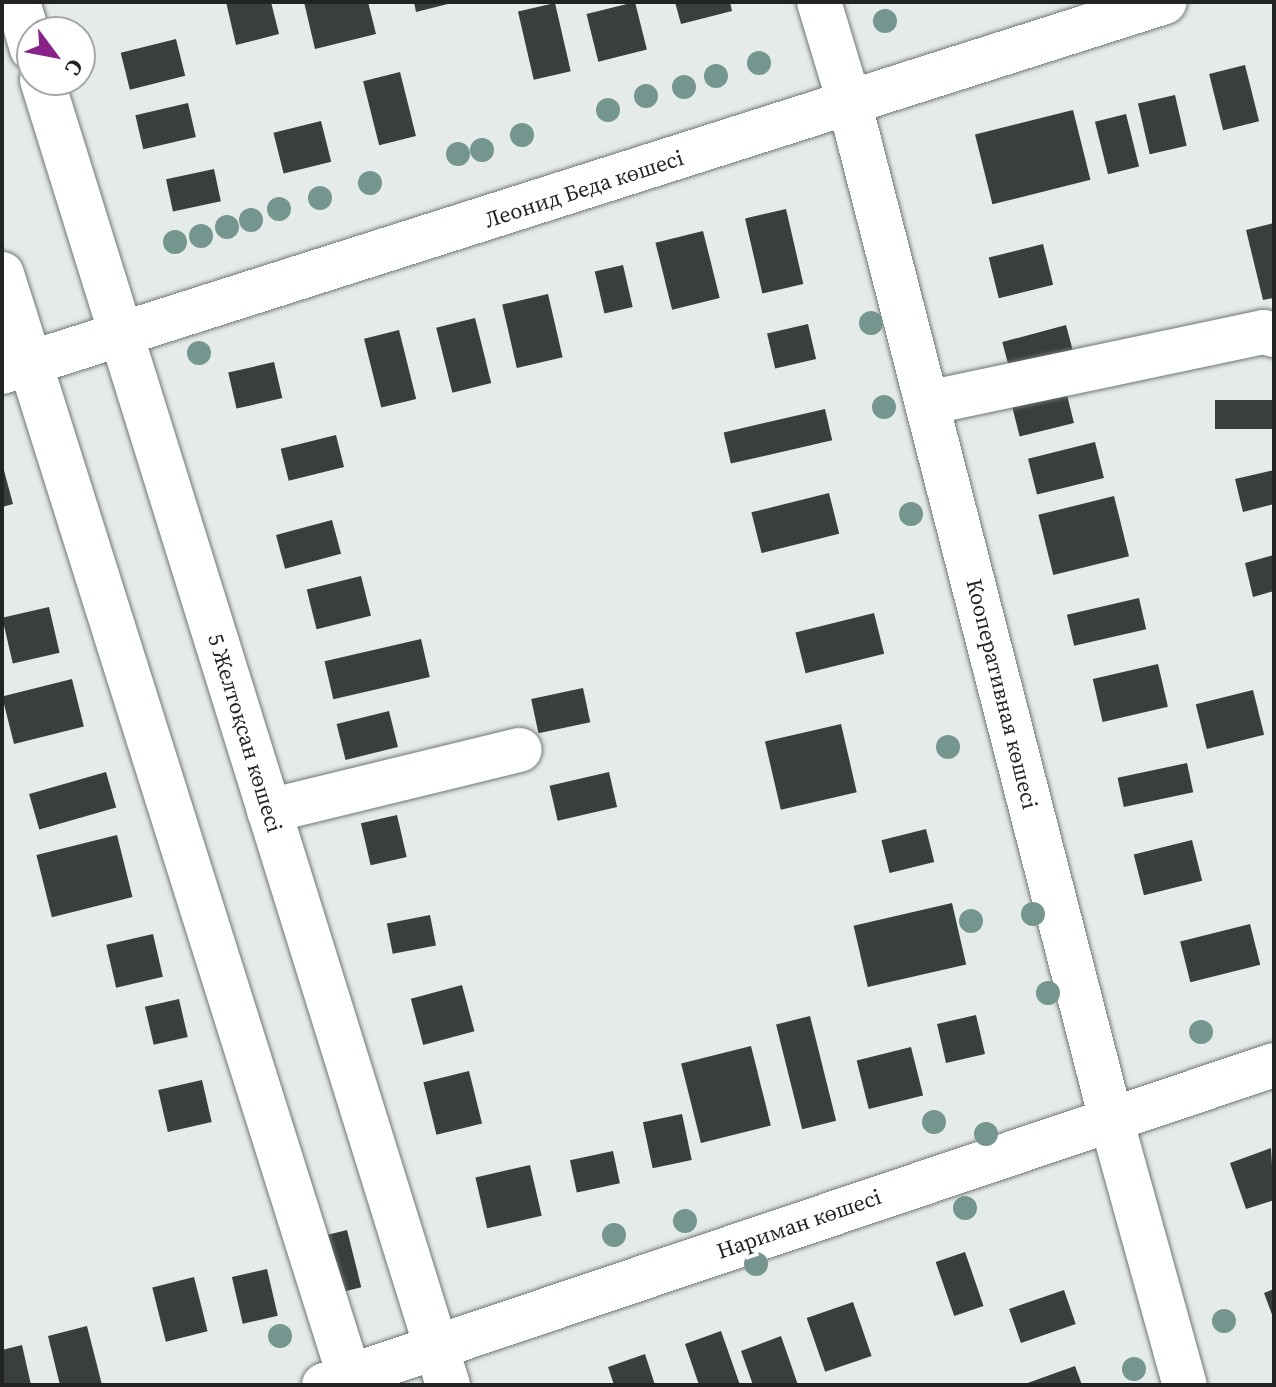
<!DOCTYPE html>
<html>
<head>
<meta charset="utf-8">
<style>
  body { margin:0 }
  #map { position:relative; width:1276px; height:1387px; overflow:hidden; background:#e4ebe9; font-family:"Source Serif 4",serif }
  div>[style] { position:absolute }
  .building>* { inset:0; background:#393f3d; transform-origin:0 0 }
  .roads { filter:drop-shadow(0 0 2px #707675) drop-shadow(0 0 2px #707675) }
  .minor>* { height:44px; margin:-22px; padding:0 22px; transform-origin:22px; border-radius:22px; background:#fff }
  .trees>* { width:24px; height:24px; margin:-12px; border-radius:50%; background:#75968f }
  span { translate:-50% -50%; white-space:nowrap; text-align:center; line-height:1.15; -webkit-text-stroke:8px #fff; paint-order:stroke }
  .street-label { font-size:22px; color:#222423 }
  .frame { position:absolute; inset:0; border:4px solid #222423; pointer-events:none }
  .north { position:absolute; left:16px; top:16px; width:80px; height:80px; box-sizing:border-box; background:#fff; border:2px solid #a7a7a7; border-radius:50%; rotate:122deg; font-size:22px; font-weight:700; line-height:32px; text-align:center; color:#222423 }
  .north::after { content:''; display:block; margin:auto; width:28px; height:36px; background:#882289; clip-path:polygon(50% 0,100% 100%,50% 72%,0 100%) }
</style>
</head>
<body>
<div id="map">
  <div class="building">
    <i style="clip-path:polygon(226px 2px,271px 2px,279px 34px,236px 45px)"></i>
    <i style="clip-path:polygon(304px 2px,368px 2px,376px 34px,315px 49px)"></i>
    <i style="clip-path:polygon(414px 2px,452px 2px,452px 3px,416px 12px)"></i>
    <i style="left:635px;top:2px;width:49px;height:50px;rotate:76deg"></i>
    <i style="clip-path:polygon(675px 2px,730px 2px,732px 11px,681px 24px)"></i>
    <i style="left:555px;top:3px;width:70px;height:38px;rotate:77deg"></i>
    <i style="left:176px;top:39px;width:38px;height:57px;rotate:76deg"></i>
    <i style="left:1245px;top:65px;width:58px;height:37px;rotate:76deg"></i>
    <i style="left:400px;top:72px;width:66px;height:38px;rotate:76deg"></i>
    <i style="left:1175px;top:95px;width:52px;height:38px;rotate:77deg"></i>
    <i style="left:188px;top:103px;width:35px;height:54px;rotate:77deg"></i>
    <i style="left:1073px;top:110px;width:72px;height:101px;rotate:76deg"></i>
    <i style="left:1126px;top:114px;width:54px;height:32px;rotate:76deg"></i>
    <i style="left:321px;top:121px;width:42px;height:49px;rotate:76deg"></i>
    <i style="left:214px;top:169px;width:33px;height:49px;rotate:78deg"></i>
    <i style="left:786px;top:209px;width:77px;height:42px;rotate:77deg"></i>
    <i style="clip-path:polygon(1274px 223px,1274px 298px,1263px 300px,1246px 230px)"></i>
    <i style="left:703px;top:231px;width:69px;height:49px;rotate:76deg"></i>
    <i style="left:1043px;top:244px;width:42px;height:56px;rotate:76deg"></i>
    <i style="left:623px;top:265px;width:43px;height:29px;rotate:77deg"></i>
    <i style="left:548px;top:294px;width:65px;height:47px;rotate:77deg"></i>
    <i style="left:475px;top:318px;width:67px;height:40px;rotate:76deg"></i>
    <i style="left:808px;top:324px;width:36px;height:42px;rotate:77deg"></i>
    <i style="left:1066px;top:325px;width:31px;height:66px;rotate:75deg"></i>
    <i style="left:399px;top:330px;width:71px;height:36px;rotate:76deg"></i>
    <i style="left:274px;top:362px;width:37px;height:47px;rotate:77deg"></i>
    <i style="left:1065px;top:387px;width:37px;height:56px;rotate:76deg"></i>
    <i style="left:1274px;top:400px;width:29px;height:59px;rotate:90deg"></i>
    <i style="left:825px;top:409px;width:32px;height:104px;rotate:77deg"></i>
    <i style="left:336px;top:435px;width:33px;height:57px;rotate:76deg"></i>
    <i style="left:1095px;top:442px;width:37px;height:69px;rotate:76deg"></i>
    <i style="clip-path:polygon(2px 463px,13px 504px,2px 507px)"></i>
    <i style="clip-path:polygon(1274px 470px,1274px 504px,1243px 512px,1235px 479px)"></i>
    <i style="left:829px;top:493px;width:42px;height:80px;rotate:76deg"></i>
    <i style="left:1114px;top:496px;width:62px;height:78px;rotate:76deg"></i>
    <i style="left:332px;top:520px;width:35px;height:58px;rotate:75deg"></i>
    <i style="clip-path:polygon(1274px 555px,1274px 591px,1253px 597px,1245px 563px)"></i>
    <i style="left:361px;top:576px;width:41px;height:56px;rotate:76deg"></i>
    <i style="left:1139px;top:598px;width:32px;height:74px;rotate:77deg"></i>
    <i style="left:49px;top:607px;width:47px;height:48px;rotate:77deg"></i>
    <i style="left:874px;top:613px;width:42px;height:81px;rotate:76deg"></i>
    <i style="left:421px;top:639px;width:39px;height:99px;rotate:77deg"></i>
    <i style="left:1158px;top:664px;width:44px;height:67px;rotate:77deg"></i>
    <i style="left:72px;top:679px;width:49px;height:72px;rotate:76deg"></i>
    <i style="left:583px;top:688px;width:35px;height:53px;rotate:78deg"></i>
    <i style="left:1253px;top:690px;width:46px;height:59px;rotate:76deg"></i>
    <i style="left:389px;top:711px;width:37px;height:54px;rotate:76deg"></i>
    <i style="left:841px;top:724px;width:70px;height:78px;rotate:77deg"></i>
    <i style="left:1187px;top:763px;width:30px;height:71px;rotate:78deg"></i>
    <i style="left:106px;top:772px;width:37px;height:80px;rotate:74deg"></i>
    <i style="left:609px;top:772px;width:36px;height:61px;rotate:77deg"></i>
    <i style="left:397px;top:815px;width:43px;height:37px;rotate:77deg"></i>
    <i style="left:926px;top:829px;width:34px;height:46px;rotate:76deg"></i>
    <i style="left:117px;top:835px;width:64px;height:83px;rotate:76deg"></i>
    <i style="left:1192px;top:840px;width:42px;height:60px;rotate:76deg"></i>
    <i style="left:952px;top:903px;width:63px;height:101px;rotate:77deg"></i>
    <i style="left:430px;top:915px;width:31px;height:44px;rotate:79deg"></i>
    <i style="left:1250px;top:924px;width:42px;height:72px;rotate:76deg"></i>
    <i style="left:153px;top:934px;width:44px;height:48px;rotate:77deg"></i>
    <i style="left:462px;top:985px;width:48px;height:53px;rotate:75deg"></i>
    <i style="left:179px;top:999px;width:39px;height:35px;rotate:77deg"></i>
    <i style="left:976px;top:1015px;width:40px;height:40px;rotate:77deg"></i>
    <i style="left:810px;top:1016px;width:108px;height:35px;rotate:76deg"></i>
    <i style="left:751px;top:1046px;width:82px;height:72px;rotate:76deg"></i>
    <i style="left:911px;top:1047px;width:50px;height:56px;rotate:76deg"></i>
    <i style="left:469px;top:1071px;width:54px;height:47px;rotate:76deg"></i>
    <i style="left:202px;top:1080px;width:43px;height:45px;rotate:77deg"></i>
    <i style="left:682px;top:1114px;width:47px;height:40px;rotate:78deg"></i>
    <i style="clip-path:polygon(1271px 1148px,1274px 1200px,1246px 1209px,1230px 1163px)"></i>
    <i style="left:613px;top:1151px;width:33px;height:44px;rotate:78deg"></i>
    <i style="left:530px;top:1165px;width:52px;height:56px;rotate:77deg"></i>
    <i style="left:347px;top:1230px;width:59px;height:31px;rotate:76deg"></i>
    <i style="left:965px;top:1252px;width:57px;height:31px;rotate:71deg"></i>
    <i style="left:267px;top:1269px;width:48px;height:36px;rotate:77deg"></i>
    <i style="left:194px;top:1277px;width:56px;height:43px;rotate:76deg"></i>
    <i style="clip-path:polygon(1274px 1289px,1274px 1320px,1264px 1293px)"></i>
    <i style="left:1064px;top:1290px;width:36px;height:58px;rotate:71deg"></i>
    <i style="left:853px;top:1302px;width:57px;height:49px;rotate:71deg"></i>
    <i style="clip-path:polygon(87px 1326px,102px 1385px,60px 1385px,48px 1336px)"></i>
    <i style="clip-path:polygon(721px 1331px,740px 1385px,699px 1385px,685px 1344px)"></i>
    <i style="clip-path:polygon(781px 1336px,798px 1385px,753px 1385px,741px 1351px)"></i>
    <i style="clip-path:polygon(22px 1345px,31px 1385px,2px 1385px,2px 1350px)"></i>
    <i style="clip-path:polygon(645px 1354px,655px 1385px,614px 1385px,608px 1367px)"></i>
    <i style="clip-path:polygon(1075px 1366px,1082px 1385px,1022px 1385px)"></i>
  </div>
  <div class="roads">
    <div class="minor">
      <i style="left:18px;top:2px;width:49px;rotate:73.4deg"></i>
      <i style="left:819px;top:2px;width:108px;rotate:73.2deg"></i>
      <i style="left:850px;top:105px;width:1047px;rotate:75.57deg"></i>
      <i style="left:1111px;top:1119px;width:276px;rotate:74.5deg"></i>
      <i style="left:42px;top:80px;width:1367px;rotate:72.72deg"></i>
      <i style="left:2px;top:274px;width:1165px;rotate:72.51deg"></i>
      <i style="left:2px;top:372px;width:1220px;rotate:-17.65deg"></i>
      <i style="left:927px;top:403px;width:344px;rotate:-11.9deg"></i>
      <i style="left:1264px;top:332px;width:10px;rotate:17deg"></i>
      <i style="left:269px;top:811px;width:258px;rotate:-13.7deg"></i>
      <i style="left:324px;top:1385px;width:1002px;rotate:-18.62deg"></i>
    </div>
  </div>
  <div class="trees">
    <i style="left:885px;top:21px"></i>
    <i style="left:759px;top:63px"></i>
    <i style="left:716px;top:76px"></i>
    <i style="left:684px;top:87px"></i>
    <i style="left:646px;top:96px"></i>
    <i style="left:608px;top:110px"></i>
    <i style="left:522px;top:135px"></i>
    <i style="left:482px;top:150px"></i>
    <i style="left:458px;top:154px"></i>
    <i style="left:370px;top:183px"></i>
    <i style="left:320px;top:198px"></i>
    <i style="left:279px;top:209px"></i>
    <i style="left:251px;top:220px"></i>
    <i style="left:227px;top:227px"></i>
    <i style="left:201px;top:236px"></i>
    <i style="left:175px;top:242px"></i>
    <i style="left:871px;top:323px"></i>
    <i style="left:199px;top:353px"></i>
    <i style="left:884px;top:407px"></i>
    <i style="left:911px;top:514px"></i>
    <i style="left:948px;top:747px"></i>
    <i style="left:1033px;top:914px"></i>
    <i style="left:971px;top:921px"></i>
    <i style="left:1048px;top:993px"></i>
    <i style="left:1201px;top:1032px"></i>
    <i style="left:934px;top:1122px"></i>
    <i style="left:986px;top:1134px"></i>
    <i style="left:965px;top:1208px"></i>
    <i style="left:685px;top:1221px"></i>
    <i style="left:614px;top:1235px"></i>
    <i style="left:756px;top:1264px"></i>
    <i style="left:1224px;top:1321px"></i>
    <i style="left:280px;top:1336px"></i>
    <i style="left:1134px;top:1369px"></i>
  </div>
  <div class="street-label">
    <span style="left:584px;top:189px;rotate:-18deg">Леонид Беда көшесі</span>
    <span style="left:1002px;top:694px;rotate:76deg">Кооперативная көшесі</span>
    <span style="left:245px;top:733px;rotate:73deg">5 Желтоқсан көшесі</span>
    <span style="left:799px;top:1224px;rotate:-19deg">Нариман көшесі</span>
  </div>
  <div class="frame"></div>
  <div class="north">С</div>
</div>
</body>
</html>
